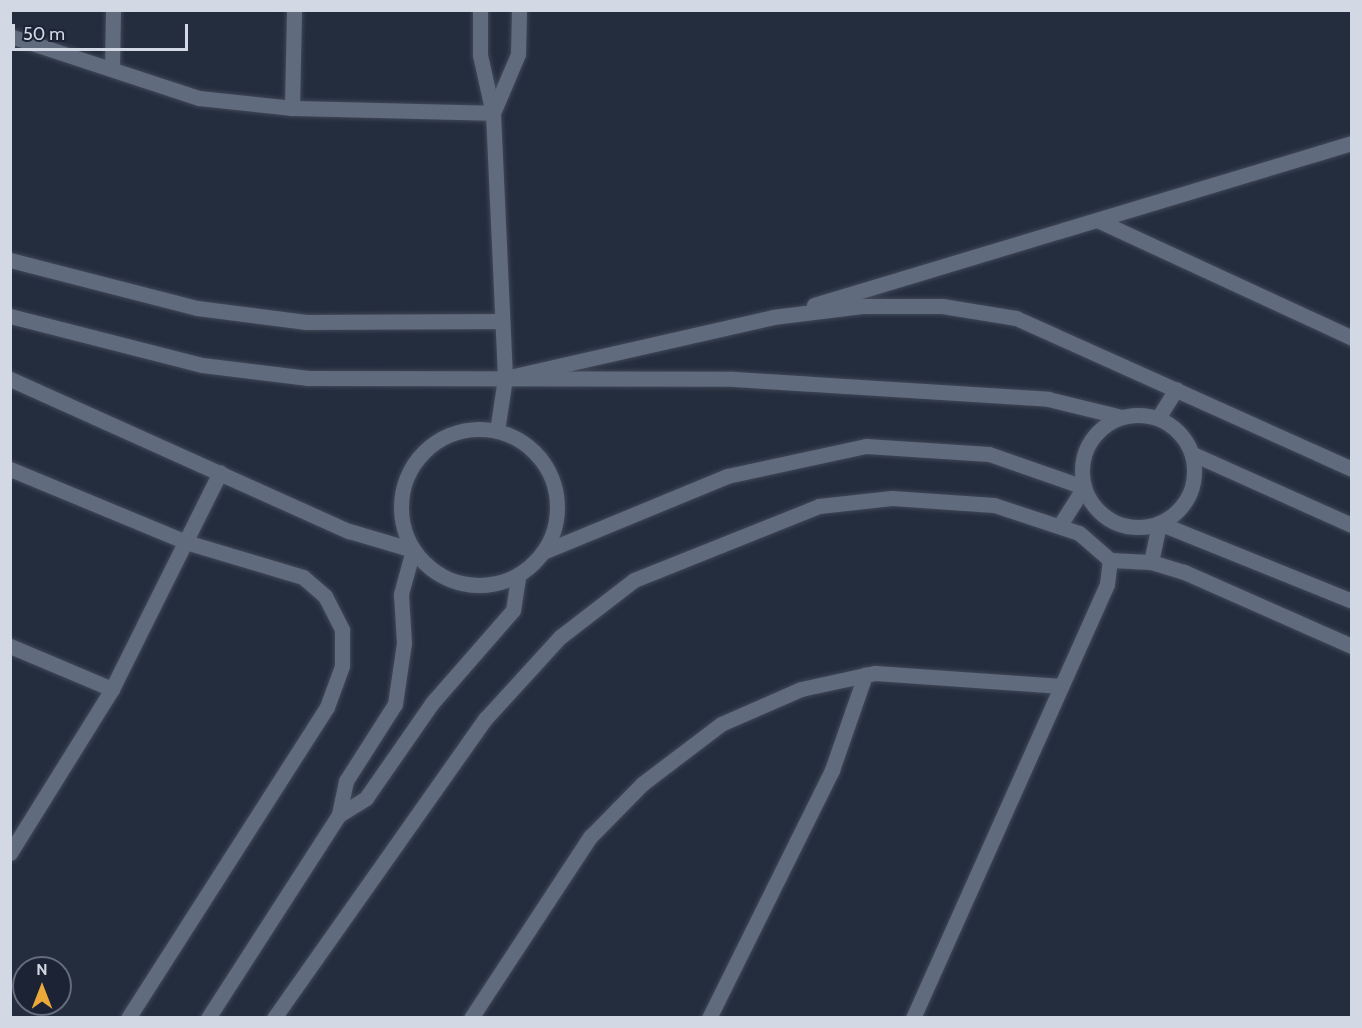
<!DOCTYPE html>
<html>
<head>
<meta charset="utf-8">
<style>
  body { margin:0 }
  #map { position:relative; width:1362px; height:1028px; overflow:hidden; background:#242d3e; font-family:Cabin,sans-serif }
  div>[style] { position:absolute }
  .roads { filter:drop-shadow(0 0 2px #404857) drop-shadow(0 0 2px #404857) }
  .minor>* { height:15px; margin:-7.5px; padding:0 7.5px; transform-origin:7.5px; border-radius:7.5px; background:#616b7e }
  .secondary>* { height:15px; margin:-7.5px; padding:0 7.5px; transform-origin:7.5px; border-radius:7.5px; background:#616b7e }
  .secondary>.ring { margin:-7.5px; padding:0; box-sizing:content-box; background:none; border:15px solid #616b7e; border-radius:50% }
  span { translate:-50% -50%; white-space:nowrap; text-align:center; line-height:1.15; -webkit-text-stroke:6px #1b2334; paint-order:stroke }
  .frame { position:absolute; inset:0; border:12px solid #d2d8e4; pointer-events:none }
  .north { position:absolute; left:12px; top:956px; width:60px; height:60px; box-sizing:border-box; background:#1b2334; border:2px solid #646b7a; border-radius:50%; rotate:0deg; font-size:16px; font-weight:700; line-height:24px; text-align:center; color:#d2d8e4 }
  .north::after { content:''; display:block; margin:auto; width:21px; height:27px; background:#eba93a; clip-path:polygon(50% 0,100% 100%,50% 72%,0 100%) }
  .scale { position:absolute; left:12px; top:24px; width:176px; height:27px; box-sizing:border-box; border:3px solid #d2d8e4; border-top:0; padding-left:8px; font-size:18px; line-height:21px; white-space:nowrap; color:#d2d8e4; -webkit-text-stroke:4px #1b2334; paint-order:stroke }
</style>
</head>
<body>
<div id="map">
  <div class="roads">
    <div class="minor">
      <i style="left:480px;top:10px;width:45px;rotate:90deg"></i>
      <i style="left:480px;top:55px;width:59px;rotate:77.4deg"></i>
      <i style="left:493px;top:113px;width:265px;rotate:87.4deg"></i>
      <i style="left:505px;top:378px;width:275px;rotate:-12.8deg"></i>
      <i style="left:773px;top:317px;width:90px;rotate:-7deg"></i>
      <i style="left:862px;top:306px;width:80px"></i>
      <i style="left:942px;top:306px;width:75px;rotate:9.2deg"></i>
      <i style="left:1016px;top:318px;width:368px;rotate:24.2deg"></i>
      <i style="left:10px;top:36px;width:199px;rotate:18.2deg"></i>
      <i style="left:199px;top:98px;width:94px;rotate:6.1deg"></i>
      <i style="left:292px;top:108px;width:201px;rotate:1.4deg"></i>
      <i style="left:493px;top:113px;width:64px;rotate:-67deg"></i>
      <i style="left:518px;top:54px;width:44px;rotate:-88.7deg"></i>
      <i style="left:112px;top:69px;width:59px;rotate:-89deg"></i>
      <i style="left:292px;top:108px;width:98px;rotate:-88.8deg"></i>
      <i style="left:1097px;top:220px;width:281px;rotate:24.8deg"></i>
      <i style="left:10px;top:260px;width:193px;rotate:14.4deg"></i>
      <i style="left:197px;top:308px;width:110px;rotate:7.3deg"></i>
      <i style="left:306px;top:322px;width:193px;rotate:-0.3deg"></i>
      <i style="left:814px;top:305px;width:562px;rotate:-16.76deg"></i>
      <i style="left:1158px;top:418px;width:34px;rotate:-58deg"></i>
      <i style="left:10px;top:469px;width:194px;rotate:22.5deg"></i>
      <i style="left:189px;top:543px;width:119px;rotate:16.6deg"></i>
      <i style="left:303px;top:577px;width:29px;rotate:41deg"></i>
      <i style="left:325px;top:596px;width:38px;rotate:63deg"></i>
      <i style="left:342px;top:630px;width:36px;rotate:90deg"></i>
      <i style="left:342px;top:666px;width:44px;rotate:110.1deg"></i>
      <i style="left:327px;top:707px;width:369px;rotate:122.6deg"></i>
      <i style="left:1060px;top:525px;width:45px;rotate:-57.7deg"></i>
      <i style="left:1151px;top:562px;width:40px;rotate:-78deg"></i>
      <i style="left:10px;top:646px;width:111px;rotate:22.9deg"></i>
      <i style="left:10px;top:853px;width:193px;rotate:-58.1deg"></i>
      <i style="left:112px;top:689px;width:242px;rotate:-63.5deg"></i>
      <i style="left:274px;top:1018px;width:367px;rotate:-54.8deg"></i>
      <i style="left:486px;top:718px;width:110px;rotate:-47.6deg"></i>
      <i style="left:560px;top:637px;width:93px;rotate:-37.6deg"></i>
      <i style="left:634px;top:580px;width:199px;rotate:-21.8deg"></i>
      <i style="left:819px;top:506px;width:73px;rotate:-6.3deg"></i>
      <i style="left:892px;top:498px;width:102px;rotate:3.9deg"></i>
      <i style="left:994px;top:505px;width:89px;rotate:18.2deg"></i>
      <i style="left:1079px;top:533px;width:41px;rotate:41.1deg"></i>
      <i style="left:1110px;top:560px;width:41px;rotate:2.8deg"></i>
      <i style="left:1151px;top:562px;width:34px;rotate:17deg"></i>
      <i style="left:1184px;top:572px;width:184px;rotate:23.8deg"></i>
      <i style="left:471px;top:1018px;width:217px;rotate:-56.7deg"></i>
      <i style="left:590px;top:837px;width:74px;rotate:-45.5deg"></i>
      <i style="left:642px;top:784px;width:99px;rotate:-37.2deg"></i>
      <i style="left:721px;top:724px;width:87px;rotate:-23.6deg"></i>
      <i style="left:801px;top:689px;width:76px;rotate:-12.2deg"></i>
      <i style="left:875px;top:673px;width:187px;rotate:4deg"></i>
      <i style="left:709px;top:1018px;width:277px;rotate:-63.6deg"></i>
      <i style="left:832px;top:770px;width:101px;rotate:-70.8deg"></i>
      <i style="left:913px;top:1018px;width:475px;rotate:-65.9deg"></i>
      <i style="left:1107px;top:584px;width:24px;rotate:-83deg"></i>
    </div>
    <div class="secondary">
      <i style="left:10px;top:316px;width:198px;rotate:14.3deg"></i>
      <i style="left:202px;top:365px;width:107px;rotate:7deg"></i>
      <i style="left:308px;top:378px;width:426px;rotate:0.1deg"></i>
      <i style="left:734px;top:379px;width:315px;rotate:3.6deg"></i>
      <i style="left:1048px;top:399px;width:76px;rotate:13.7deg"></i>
      <i style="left:10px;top:379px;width:372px;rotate:24.2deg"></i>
      <i style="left:349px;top:531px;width:67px;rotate:16.5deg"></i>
      <i style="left:413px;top:550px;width:46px;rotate:105.3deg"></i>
      <i style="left:401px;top:594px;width:49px;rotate:86.5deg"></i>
      <i style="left:404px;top:643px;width:62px;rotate:98.4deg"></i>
      <i style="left:395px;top:704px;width:91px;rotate:122.5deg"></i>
      <i style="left:346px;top:781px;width:35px;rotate:102deg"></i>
      <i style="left:339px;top:815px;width:32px;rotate:-32deg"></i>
      <i style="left:366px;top:798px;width:116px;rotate:-55.2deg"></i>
      <i style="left:432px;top:703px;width:123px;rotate:-48.9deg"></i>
      <i style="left:513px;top:610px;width:36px;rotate:-81deg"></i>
      <i class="ring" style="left:1082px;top:415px;width:97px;height:97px"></i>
      <i class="ring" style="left:401px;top:429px;width:141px;height:141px"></i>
      <i style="left:497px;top:431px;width:54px;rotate:-81.4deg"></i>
      <i style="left:1193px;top:454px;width:174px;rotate:24.1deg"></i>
      <i style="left:1159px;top:523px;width:208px;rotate:22deg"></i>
      <i style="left:543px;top:552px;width:199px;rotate:-22.4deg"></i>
      <i style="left:727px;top:476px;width:142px;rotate:-12.2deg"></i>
      <i style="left:866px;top:446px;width:123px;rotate:3.7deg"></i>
      <i style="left:989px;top:454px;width:101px;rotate:19.2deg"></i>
      <i style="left:208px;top:1018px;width:242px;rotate:-57.2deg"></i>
    </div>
  </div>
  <div class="frame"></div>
  <div class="north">N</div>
  <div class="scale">50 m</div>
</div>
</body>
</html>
